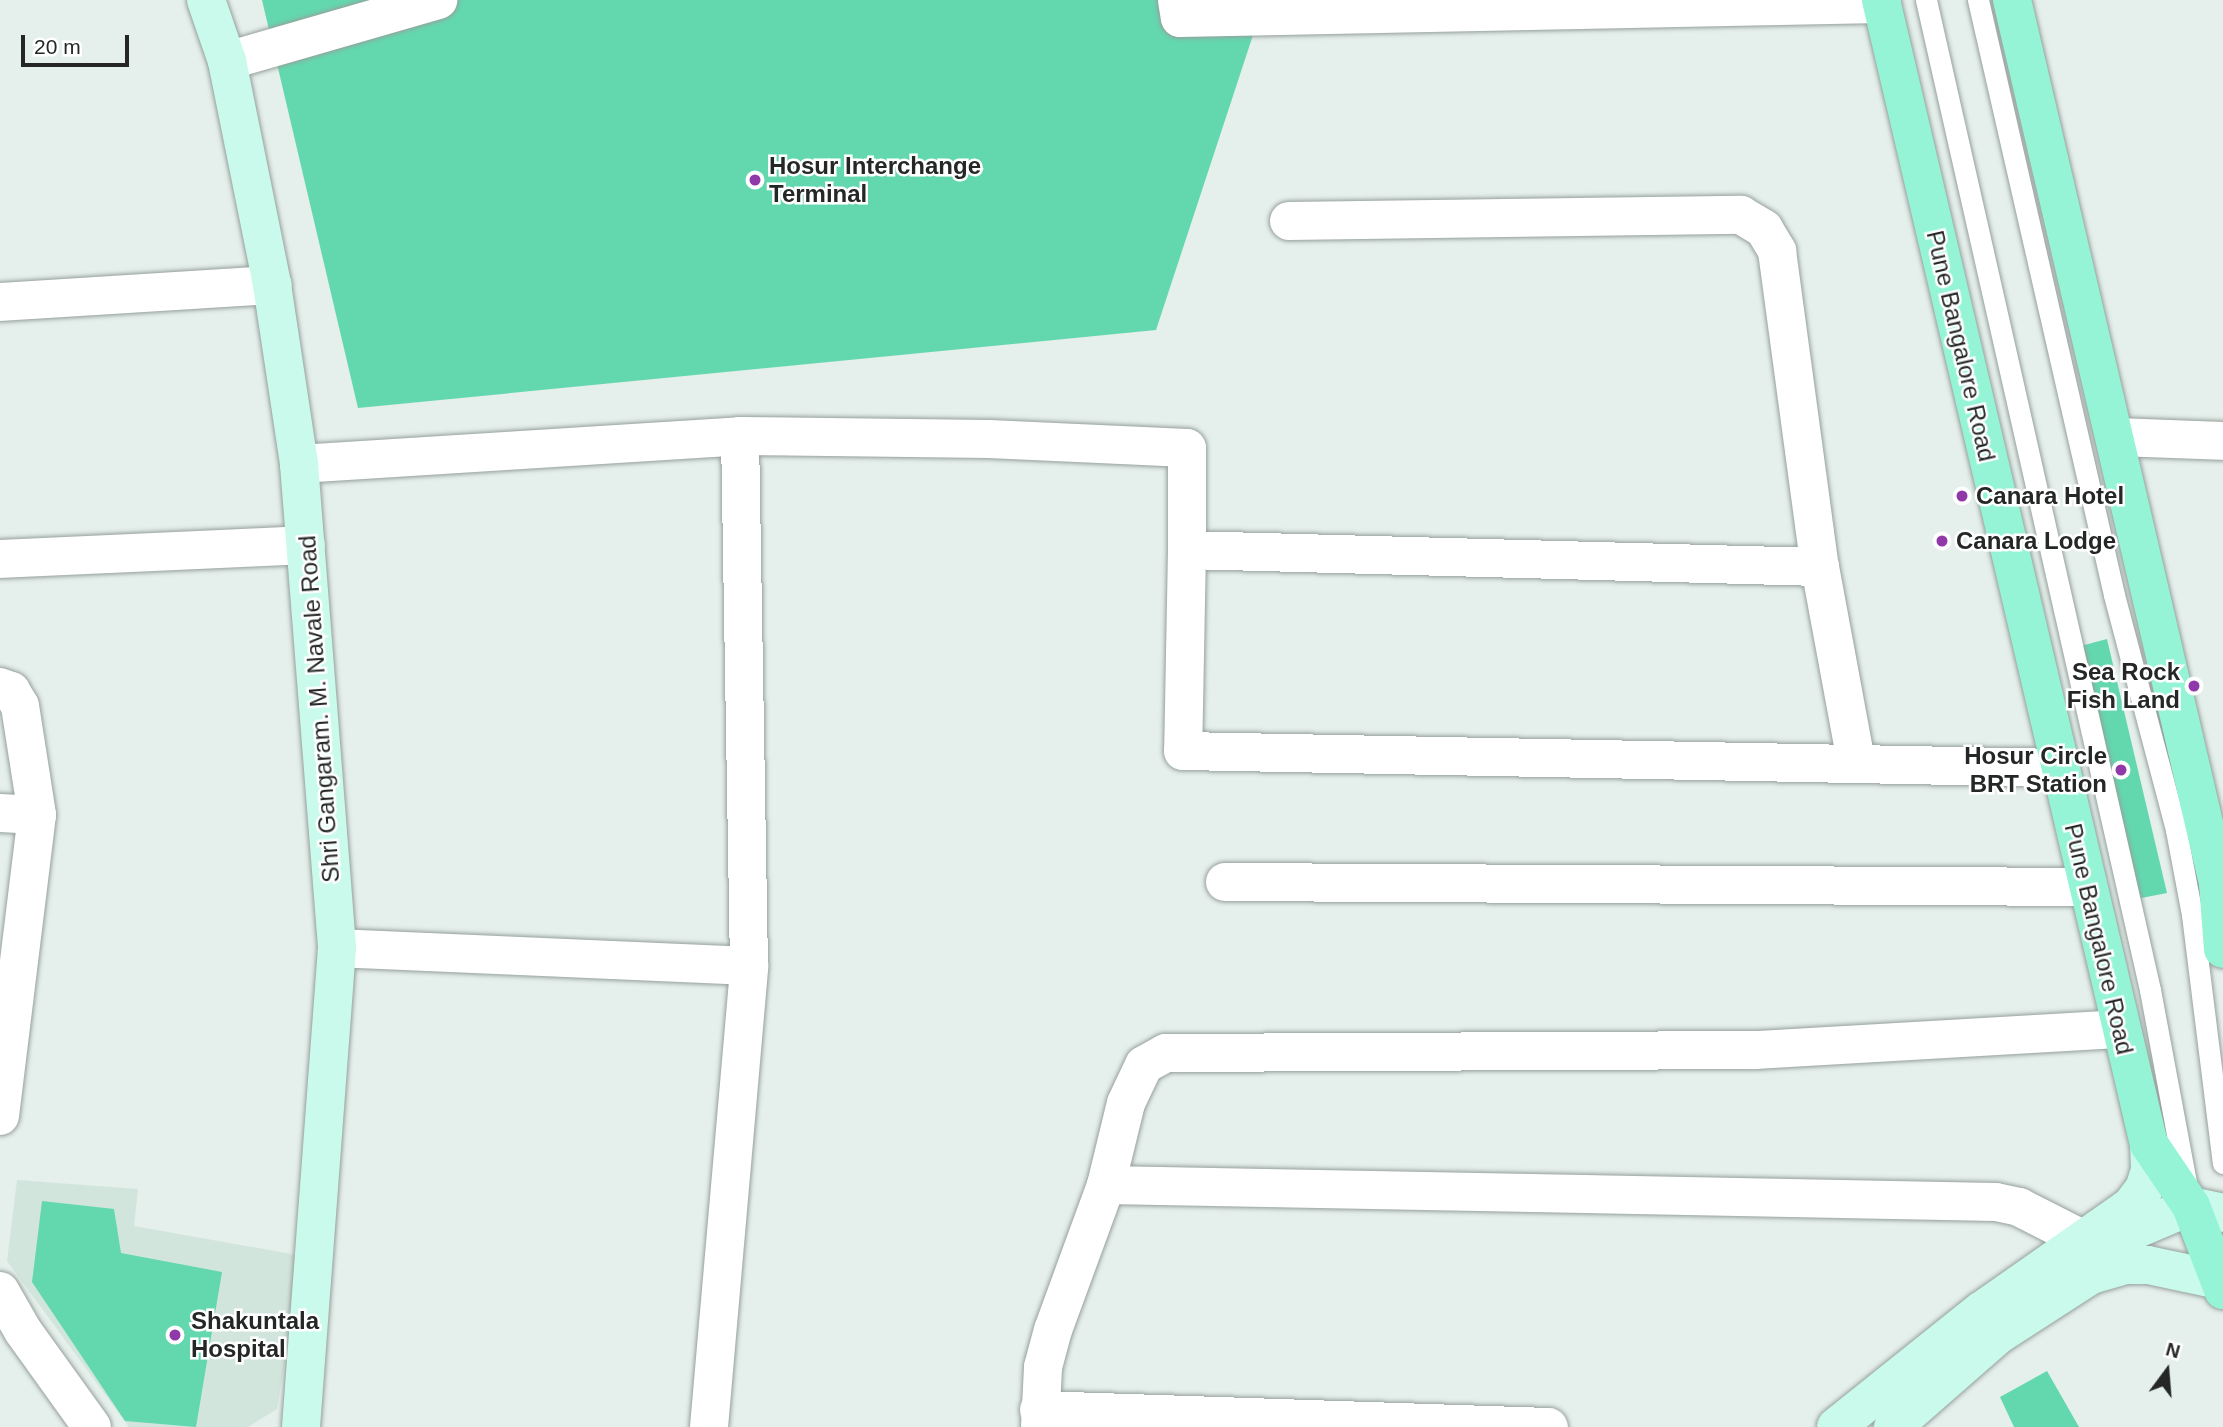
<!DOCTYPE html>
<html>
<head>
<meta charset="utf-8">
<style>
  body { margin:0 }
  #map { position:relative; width:2223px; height:1427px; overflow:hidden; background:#e5efeb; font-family:Arial,sans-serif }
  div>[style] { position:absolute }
  .built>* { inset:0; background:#d2e5dd }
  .building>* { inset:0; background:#63d8af }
  .roads { filter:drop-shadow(0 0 2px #96a09c) drop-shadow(0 0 2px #96a09c) }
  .service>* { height:21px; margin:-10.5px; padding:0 10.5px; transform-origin:10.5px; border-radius:10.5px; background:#fff }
  .minor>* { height:38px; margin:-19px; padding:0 19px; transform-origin:19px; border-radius:19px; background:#fff }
  .secondary>* { height:38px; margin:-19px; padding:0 19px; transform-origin:19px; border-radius:19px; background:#cafaeb }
  .primary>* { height:38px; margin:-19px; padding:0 19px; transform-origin:19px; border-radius:19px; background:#95f4d6 }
  .dots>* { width:19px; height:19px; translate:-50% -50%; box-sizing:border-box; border:4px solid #fff; border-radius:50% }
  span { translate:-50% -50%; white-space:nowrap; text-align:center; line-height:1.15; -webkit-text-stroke:5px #fff; paint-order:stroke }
  .poi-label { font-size:24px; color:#242726; font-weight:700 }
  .left { translate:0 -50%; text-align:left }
  .right { translate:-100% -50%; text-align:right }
  .street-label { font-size:24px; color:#242726 }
  .north { position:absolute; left:2132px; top:1336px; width:70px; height:70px; -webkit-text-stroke:5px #fff; paint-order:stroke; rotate:16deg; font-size:19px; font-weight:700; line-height:28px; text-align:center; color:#242726 }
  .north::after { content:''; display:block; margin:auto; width:24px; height:32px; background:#242726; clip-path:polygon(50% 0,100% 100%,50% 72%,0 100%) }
  .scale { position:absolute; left:21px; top:35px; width:108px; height:32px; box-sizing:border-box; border:4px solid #242726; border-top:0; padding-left:9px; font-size:21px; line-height:24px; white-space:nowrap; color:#242726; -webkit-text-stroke:5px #fff; paint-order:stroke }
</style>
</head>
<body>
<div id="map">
  <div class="built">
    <i style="clip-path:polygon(17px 1180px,138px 1189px,134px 1226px,303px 1256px,277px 1409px,248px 1427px,129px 1427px,7px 1261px)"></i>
  </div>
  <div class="building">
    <i style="clip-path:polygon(262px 0,1250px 0,1255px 29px,1156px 330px,358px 408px)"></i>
    <i style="clip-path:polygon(2107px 639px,2167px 893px,2131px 900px,2077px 647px)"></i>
    <i style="clip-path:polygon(42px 1201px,114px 1209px,121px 1253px,222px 1272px,196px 1427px,125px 1421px,32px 1282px)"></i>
    <i style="clip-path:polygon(2047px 1371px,2079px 1427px,2014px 1427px,2000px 1397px)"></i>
  </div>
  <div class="roads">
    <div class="service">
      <i style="left:1926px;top:0;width:1015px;rotate:77.25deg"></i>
      <i style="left:2150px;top:990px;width:200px;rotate:79.4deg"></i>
      <i style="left:1978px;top:0;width:610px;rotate:77.12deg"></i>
      <i style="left:2114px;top:595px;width:243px;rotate:75.2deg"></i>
      <i style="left:2176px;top:830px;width:86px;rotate:79.3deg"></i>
      <i style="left:2192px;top:915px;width:250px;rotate:82.9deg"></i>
    </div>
    <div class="minor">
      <i style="left:1177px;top:0;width:18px;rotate:81deg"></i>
      <i style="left:1180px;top:18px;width:702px;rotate:-1.14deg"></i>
      <i style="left:227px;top:61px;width:220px;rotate:-16.1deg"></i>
      <i style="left:1289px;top:221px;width:452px;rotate:-0.8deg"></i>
      <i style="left:1741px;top:215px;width:27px;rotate:31deg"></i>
      <i style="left:1764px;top:229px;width:26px;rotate:59deg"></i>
      <i style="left:1777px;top:251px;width:319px;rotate:82.3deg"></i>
      <i style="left:0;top:302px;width:273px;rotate:-3.6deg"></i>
      <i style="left:2116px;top:437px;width:107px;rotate:2.1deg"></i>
      <i style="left:299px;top:464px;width:442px;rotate:-3.6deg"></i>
      <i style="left:740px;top:436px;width:249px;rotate:0.7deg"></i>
      <i style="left:989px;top:439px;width:198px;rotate:2.6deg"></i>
      <i style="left:1187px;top:448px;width:102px;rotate:90deg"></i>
      <i style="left:1187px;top:550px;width:633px;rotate:1.54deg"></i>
      <i style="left:1820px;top:567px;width:198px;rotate:79.5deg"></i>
      <i style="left:1187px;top:550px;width:201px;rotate:91.1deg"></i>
      <i style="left:1183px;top:751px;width:875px;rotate:1.11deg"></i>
      <i style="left:0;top:559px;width:306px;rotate:-2.6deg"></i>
      <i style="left:0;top:687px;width:12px;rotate:20deg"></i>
      <i style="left:11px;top:691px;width:17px;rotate:59deg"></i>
      <i style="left:20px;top:706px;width:110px;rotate:81.1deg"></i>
      <i style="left:37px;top:815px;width:37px;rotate:-177deg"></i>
      <i style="left:1225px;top:882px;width:861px;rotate:0.33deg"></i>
      <i style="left:337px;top:948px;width:412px;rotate:2.5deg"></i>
      <i style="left:0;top:1116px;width:303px;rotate:-83deg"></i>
      <i style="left:1106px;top:1185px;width:890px;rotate:1.09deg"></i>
      <i style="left:1996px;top:1202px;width:24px;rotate:12deg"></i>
      <i style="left:2019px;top:1207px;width:75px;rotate:26.9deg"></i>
      <i style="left:0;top:1291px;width:46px;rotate:60.1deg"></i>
      <i style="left:23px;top:1331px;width:118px;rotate:54.3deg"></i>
      <i style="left:1039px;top:1410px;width:510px;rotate:1.91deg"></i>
      <i style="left:709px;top:1427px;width:463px;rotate:-85deg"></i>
      <i style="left:749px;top:966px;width:530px;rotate:-90.97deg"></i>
      <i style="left:1040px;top:1427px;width:60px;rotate:-87.1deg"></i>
      <i style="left:1043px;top:1367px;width:38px;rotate:-75deg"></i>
      <i style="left:1053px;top:1330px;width:154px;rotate:-69.9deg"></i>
      <i style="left:1106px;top:1185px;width:84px;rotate:-76.3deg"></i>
      <i style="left:1126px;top:1103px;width:42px;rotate:-64.7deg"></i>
      <i style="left:1144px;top:1065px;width:25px;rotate:-29deg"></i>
      <i style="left:1166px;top:1053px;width:590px;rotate:-0.29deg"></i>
      <i style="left:1756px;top:1050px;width:365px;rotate:-3.3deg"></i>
    </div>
    <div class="secondary">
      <i style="left:206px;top:0;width:65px;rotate:71deg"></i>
      <i style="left:227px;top:61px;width:228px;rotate:78.6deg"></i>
      <i style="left:272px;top:285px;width:181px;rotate:81.4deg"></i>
      <i style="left:299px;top:464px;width:485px;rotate:85.5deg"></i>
      <i style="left:337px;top:948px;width:480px;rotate:94.3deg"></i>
      <i style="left:2104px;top:1243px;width:95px;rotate:-23deg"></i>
      <i style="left:2191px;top:1206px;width:33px;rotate:12deg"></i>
      <i style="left:1836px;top:1427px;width:186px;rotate:-38.7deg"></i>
      <i style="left:1981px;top:1311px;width:183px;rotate:-35deg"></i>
      <i style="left:2131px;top:1206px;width:21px;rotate:-53deg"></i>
      <i style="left:2144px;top:1189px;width:20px;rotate:-72deg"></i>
      <i style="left:2150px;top:1170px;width:26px;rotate:-92deg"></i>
      <i style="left:1893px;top:1427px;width:140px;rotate:-41.2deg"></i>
      <i style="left:1998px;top:1335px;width:111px;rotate:-32.8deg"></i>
      <i style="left:2091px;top:1275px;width:36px;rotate:-16deg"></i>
      <i style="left:2126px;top:1265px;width:22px"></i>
      <i style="left:2148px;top:1265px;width:73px;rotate:11.9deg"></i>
    </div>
    <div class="primary">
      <i style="left:1881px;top:0;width:1175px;rotate:76.82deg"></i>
      <i style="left:2149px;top:1144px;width:75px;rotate:55.9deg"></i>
      <i style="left:2191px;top:1206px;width:90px;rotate:69.1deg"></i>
      <i style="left:2012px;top:0;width:907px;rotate:76.87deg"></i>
      <i style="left:2218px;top:883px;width:66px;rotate:85.7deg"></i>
    </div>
  </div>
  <div class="dots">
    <i style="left:755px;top:180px;background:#8f3aa8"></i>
    <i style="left:1962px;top:496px;background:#8f3aa8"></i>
    <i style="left:1942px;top:541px;background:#8f3aa8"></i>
    <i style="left:2194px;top:686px;background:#8f3aa8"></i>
    <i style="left:2121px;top:770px;background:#8f3aa8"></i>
    <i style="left:175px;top:1335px;background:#8f3aa8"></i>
  </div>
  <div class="poi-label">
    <span class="left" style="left:769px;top:180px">Hosur Interchange<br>Terminal</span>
    <span class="left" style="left:1976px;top:496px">Canara Hotel</span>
    <span class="left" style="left:1956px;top:541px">Canara Lodge</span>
    <span class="right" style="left:2180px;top:686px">Sea Rock<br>Fish Land</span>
    <span class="right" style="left:2107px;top:770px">Hosur Circle<br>BRT Station</span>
    <span class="left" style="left:191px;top:1335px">Shakuntala<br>Hospital</span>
  </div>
  <div class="street-label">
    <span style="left:1961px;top:346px;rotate:77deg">Pune Bangalore Road</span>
    <span style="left:319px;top:709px;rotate:-94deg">Shri Gangaram. M. Navale Road</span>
    <span style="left:2099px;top:939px;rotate:77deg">Pune Bangalore Road</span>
  </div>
  <div class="north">N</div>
  <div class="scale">20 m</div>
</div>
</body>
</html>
